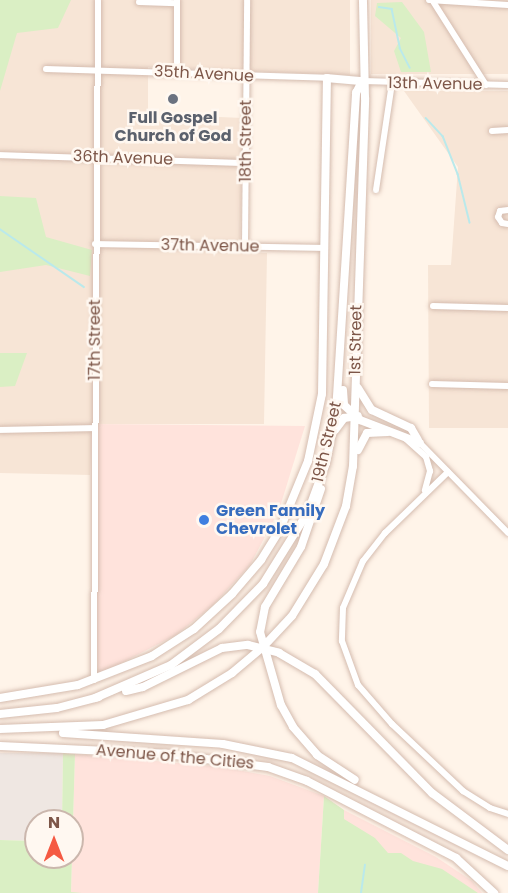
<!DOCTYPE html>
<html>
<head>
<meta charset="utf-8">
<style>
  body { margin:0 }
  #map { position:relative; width:508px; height:893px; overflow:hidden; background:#fff4e9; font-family:Poppins,sans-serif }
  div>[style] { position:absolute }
  .residential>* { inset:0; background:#f7e5d6; transform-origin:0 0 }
  .commercial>* { inset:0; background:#ffe3dc }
  .industrial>* { inset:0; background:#efe7e2 }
  .green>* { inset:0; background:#daefc4 }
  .stream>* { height:1.5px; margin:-0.75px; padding:0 0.75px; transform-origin:0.75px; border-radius:0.75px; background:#bae9eb }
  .roads { filter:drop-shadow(0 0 2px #d5bcaf) drop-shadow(0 0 2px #d5bcaf) }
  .minor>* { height:6px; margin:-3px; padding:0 3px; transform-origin:3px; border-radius:3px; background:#fff }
  .tertiary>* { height:8px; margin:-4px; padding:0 4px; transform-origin:4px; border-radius:4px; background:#fff }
  .secondary>* { height:8px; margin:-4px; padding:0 4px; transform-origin:4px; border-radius:4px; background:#fff }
  .dots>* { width:16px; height:16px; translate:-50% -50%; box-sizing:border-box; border:3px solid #fff8f1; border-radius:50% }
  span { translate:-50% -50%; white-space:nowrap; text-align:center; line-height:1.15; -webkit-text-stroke:5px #fff8f1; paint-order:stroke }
  .street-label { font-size:16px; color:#7d5648 }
  .worship-label { font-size:16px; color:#5b616d; font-weight:700 }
  .shop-label { font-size:16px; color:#366cbe; font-weight:700 }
  .left { translate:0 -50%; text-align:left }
  .north { position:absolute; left:24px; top:809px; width:60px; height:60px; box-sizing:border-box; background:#fff8f1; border:2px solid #cbb7ad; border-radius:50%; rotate:0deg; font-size:16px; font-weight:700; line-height:24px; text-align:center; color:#7d5648 }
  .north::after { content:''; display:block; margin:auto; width:21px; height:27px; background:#f55942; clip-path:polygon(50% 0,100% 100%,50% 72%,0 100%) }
</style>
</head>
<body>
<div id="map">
  <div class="residential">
    <i style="clip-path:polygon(0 0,350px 0,350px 75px,148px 67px,148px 114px,243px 118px,240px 252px,267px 253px,264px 424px,92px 424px,90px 475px,0 473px)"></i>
    <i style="left:371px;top:0;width:137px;height:74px"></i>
    <i style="clip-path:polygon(404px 91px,508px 91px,508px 428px,429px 428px,428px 265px,451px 265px,458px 167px)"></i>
  </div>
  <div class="commercial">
    <i style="clip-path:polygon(91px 424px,305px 426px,279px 510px,250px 565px,213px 605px,176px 635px,98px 675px)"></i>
    <i style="clip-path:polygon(75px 754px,222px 767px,270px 776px,324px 796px,318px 893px,71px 893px)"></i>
    <i style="clip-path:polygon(344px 810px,436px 857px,472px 881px,482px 893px,340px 893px)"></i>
  </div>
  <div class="industrial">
    <i style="clip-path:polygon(0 753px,63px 753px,62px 821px,36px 821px,36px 841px,0 840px)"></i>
  </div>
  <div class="green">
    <i style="clip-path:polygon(0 0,71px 0,58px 28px,17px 33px,0 91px)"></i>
    <i style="clip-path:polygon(402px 2px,424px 32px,431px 72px,401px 72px,394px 51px,401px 38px,375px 16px,377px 3px)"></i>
    <i style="clip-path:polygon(0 196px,36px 198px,46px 237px,92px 250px,90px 276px,46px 265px,0 272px)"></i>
    <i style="clip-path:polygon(0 353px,27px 353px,15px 386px,0 387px)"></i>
    <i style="clip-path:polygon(63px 753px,75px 754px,71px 892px,82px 893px,0 893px,0 840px,36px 841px,36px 857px,72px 857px,72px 821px,62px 821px)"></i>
    <i style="clip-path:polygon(324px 796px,344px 810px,344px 819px,375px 838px,388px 853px,401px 853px,413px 861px,442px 869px,478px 893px,318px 893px)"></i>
  </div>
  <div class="stream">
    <i style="left:379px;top:7px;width:13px;rotate:9deg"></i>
    <i style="left:392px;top:9px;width:40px;rotate:78deg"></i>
    <i style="left:400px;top:48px;width:22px;rotate:63deg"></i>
    <i style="left:426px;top:118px;width:25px;rotate:47deg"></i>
    <i style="left:443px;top:136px;width:41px;rotate:68.5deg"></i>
    <i style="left:458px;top:174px;width:50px;rotate:76.2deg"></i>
    <i style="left:0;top:229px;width:102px;rotate:34.6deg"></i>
    <i style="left:361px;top:893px;width:28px;rotate:-82deg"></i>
  </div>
  <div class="roads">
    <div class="minor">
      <i style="left:429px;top:0;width:79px;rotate:3.6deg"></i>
      <i style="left:139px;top:2px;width:38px;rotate:2deg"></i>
      <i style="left:434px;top:3px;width:97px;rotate:57.6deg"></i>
      <i style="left:46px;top:69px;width:281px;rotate:1.8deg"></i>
      <i style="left:177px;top:73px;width:73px;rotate:-90deg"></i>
      <i style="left:363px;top:81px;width:145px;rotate:1.6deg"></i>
      <i style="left:492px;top:131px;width:16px;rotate:-4deg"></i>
      <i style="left:0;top:155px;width:246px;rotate:1.9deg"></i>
      <i style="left:376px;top:190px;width:108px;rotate:-81.5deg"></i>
      <i style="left:508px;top:210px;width:8px;rotate:173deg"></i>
      <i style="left:500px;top:211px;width:6px;rotate:108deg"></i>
      <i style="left:498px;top:217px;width:7px;rotate:56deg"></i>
      <i style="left:502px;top:223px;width:6px;rotate:9deg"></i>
      <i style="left:95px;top:244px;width:230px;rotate:1deg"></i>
      <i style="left:245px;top:247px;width:247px;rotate:-89.5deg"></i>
      <i style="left:433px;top:306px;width:75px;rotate:1.5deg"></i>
      <i style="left:432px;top:384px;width:76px;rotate:1.5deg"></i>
      <i style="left:0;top:430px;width:95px;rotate:-1.2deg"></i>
      <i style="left:406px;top:439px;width:27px;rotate:42deg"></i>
      <i style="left:426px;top:457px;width:15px;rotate:74deg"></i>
      <i style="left:430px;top:471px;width:20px;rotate:105deg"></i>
      <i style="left:420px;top:443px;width:126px;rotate:45.6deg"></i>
      <i style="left:448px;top:472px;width:88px;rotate:135.9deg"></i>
      <i style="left:385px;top:533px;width:36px;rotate:128deg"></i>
      <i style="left:363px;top:561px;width:51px;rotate:113.1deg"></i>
      <i style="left:343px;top:608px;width:33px;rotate:92deg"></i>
      <i style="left:342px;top:641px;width:47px;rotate:70deg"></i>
      <i style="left:358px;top:685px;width:52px;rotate:48.9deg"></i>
      <i style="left:392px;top:724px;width:98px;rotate:43.3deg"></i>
      <i style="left:463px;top:791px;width:32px;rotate:32deg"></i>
      <i style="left:490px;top:808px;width:19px;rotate:18deg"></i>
      <i style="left:94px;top:680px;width:680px;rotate:-89.66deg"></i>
    </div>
    <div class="tertiary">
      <i style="left:0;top:698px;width:79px;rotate:-9.5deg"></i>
      <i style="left:78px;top:685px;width:79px;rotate:-21.4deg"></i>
      <i style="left:152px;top:656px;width:50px;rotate:-32.7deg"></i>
      <i style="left:194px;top:629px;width:52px;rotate:-42.6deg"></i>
      <i style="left:232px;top:594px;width:45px;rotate:-49.5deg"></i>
      <i style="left:261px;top:560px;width:36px;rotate:-58deg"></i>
      <i style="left:280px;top:529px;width:74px;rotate:-67.6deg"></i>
      <i style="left:308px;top:461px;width:68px;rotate:-78.2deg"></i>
      <i style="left:322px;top:394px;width:316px;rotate:-89.1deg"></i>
      <i style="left:327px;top:78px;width:35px;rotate:5deg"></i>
      <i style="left:0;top:746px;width:167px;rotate:2.7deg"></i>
      <i style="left:167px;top:754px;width:102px;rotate:7.3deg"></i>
      <i style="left:268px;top:767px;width:41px;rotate:19.7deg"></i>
      <i style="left:307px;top:781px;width:168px;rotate:27.3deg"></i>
      <i style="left:456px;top:858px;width:52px;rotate:42.6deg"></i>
    </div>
    <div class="secondary">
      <i style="left:358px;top:388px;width:26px;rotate:58deg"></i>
      <i style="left:372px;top:410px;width:43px;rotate:24.8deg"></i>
      <i style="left:411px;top:428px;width:14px;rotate:60deg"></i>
      <i style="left:343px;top:390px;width:15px;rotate:86deg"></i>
      <i style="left:344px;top:405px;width:22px;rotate:43deg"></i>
      <i style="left:360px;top:420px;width:64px;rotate:21deg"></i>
      <i style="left:335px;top:430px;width:15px;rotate:-53deg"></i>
      <i style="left:344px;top:418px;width:14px;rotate:-8deg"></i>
      <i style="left:358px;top:450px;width:19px;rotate:-62deg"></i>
      <i style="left:367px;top:433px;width:21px;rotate:-3deg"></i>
      <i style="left:321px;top:489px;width:61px;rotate:109deg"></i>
      <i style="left:301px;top:547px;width:70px;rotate:121deg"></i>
      <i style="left:265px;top:607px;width:25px;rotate:101deg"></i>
      <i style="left:260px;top:632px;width:76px;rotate:74deg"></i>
      <i style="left:281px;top:705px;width:25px;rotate:61deg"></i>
      <i style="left:293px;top:727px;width:37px;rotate:49deg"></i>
      <i style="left:317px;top:755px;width:45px;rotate:33.3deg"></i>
      <i style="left:126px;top:691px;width:17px;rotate:-13deg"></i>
      <i style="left:143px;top:687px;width:88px;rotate:-26.3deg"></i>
      <i style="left:222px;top:648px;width:26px;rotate:-7deg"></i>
      <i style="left:248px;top:645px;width:32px;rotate:14deg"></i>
      <i style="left:279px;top:653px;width:42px;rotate:30.3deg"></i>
      <i style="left:315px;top:674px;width:167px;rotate:45.5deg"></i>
      <i style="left:432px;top:793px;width:95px;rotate:36.9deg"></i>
      <i style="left:95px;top:698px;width:83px;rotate:-23.5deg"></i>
      <i style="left:171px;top:665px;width:60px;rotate:-36.9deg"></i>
      <i style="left:219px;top:629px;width:63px;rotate:-45.6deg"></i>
      <i style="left:263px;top:584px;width:85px;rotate:-58deg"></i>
      <i style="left:308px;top:512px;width:52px;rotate:-69.8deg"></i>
      <i style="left:326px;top:463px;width:52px;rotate:-78.9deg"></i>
      <i style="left:336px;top:412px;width:320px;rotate:-86.4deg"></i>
      <i style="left:356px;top:93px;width:13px;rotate:-63deg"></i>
      <i style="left:0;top:714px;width:57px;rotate:-6deg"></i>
      <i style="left:57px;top:708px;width:43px;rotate:-14.7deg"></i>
      <i style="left:0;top:729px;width:103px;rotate:-2.2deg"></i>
      <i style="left:103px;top:725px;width:89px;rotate:-16.4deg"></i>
      <i style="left:188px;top:700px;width:52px;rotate:-31.5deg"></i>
      <i style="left:232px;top:673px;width:40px;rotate:-40deg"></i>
      <i style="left:263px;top:647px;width:42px;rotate:-46.9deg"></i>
      <i style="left:292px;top:616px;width:61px;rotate:-58.4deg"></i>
      <i style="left:324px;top:564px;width:62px;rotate:-69.2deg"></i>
      <i style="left:346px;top:506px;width:41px;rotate:-80.1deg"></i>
      <i style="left:353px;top:466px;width:368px;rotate:-88.1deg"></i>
      <i style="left:365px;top:98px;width:98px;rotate:-91.2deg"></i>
      <i style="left:63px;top:733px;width:160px;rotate:3.9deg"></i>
      <i style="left:223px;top:744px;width:70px;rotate:11.5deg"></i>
      <i style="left:292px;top:758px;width:241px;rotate:26.6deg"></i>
    </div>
  </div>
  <div class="dots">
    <i style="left:173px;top:99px;background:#6b7280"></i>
    <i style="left:204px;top:520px;background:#3f7fe0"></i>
  </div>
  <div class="street-label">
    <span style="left:204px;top:74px;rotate:3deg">35th Avenue</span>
    <span style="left:435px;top:84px;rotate:1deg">13th Avenue</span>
    <span style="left:246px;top:141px;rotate:-90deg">18th Street</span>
    <span style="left:123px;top:158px;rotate:2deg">36th Avenue</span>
    <span style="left:210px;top:246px;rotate:1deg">37th Avenue</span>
    <span style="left:95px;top:340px;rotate:-90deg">17th Street</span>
    <span style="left:356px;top:340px;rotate:-89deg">1st Street</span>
    <span style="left:327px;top:442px;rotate:-77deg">19th Street</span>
    <span style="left:175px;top:757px;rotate:5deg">Avenue of the Cities</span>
  </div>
  <div class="worship-label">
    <span style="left:173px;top:127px">Full Gospel<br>Church of God</span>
  </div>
  <div class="shop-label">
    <span class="left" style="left:216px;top:520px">Green Family<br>Chevrolet</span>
  </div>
  <div class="north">N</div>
</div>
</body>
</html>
